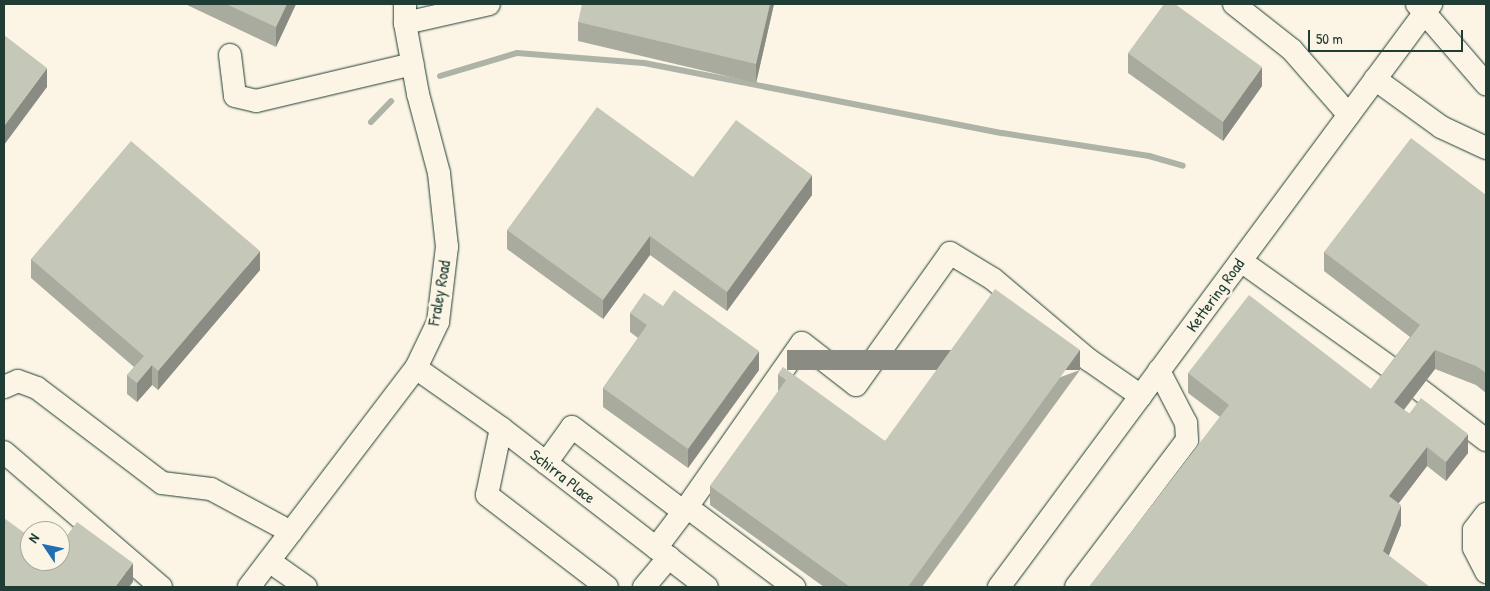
<!DOCTYPE html>
<html>
<head>
<meta charset="utf-8">
<style>
  body { margin:0 }
  #map { position:relative; width:1490px; height:591px; overflow:hidden; background:#fcf5e5; font-family:"Patrick Hand",sans-serif }
  div>[style] { position:absolute }
  .stream>* { height:6px; margin:-3px; padding:0 3px; transform-origin:3px; border-radius:3px; background:#aeb3a7 }
  .roads { filter:drop-shadow(0 0 1px #1f3d34) drop-shadow(0 0 1px #1f3d34) }
  .minor>* { height:22px; margin:-11px; padding:0 11px; transform-origin:11px; border-radius:11px; background:#fcf5e5 }
  .wall>* { inset:0; background:#a9ab9f }
  .shaded-wall>* { inset:0; background:#8a8b82; transform-origin:0 0 }
  .building>* { inset:0; background:#c5c7b9 }
  span { translate:-50% -50%; white-space:nowrap; text-align:center; line-height:1.15; -webkit-text-stroke:5px #fcf5e5; paint-order:stroke }
  .street-label { font-size:16px; color:#1f3d34 }
  .frame { position:absolute; inset:0; border:5px solid #1f3d34; pointer-events:none }
  .north { position:absolute; left:20px; top:521px; width:50px; height:50px; box-sizing:border-box; background:#fcf5e5; border:1px solid #a4ab9e; border-radius:50%; rotate:304deg; font-size:14px; font-weight:700; line-height:20px; text-align:center; color:#1f3d34 }
  .north::after { content:''; display:block; margin:auto; width:18px; height:22px; background:#1f6fb2; clip-path:polygon(50% 0,100% 100%,50% 72%,0 100%) }
  .scale { position:absolute; left:1308px; top:30px; width:155px; height:22px; box-sizing:border-box; border:2px solid #1f3d34; border-top:0; padding-left:6px; font-size:15px; line-height:18px; white-space:nowrap; color:#1f3d34; -webkit-text-stroke:4px #fcf5e5; paint-order:stroke }
</style>
</head>
<body>
<div id="map">
  <div class="stream">
    <i style="left:440px;top:76px;width:80px;rotate:-16.6deg"></i>
    <i style="left:517px;top:53px;width:127px;rotate:4.5deg"></i>
    <i style="left:644px;top:63px;width:365px;rotate:11.1deg"></i>
    <i style="left:1002px;top:133px;width:149px;rotate:8.9deg"></i>
    <i style="left:1149px;top:156px;width:35px;rotate:16deg"></i>
    <i style="left:371px;top:122px;width:29px;rotate:-46deg"></i>
  </div>
  <div class="roads">
    <div class="minor">
      <i style="left:1234px;top:4px;width:74px;rotate:38.4deg"></i>
      <i style="left:1292px;top:50px;width:86px;rotate:48.8deg"></i>
      <i style="left:1417px;top:4px;width:106px;rotate:49.2deg"></i>
      <i style="left:405px;top:23px;width:86px;rotate:-12.7deg"></i>
      <i style="left:230px;top:55px;width:41px;rotate:83deg"></i>
      <i style="left:235px;top:96px;width:22px;rotate:13deg"></i>
      <i style="left:256px;top:101px;width:161px;rotate:-13.3deg"></i>
      <i style="left:1375px;top:79px;width:82px;rotate:36deg"></i>
      <i style="left:1441px;top:127px;width:50px;rotate:25deg"></i>
      <i style="left:1241px;top:261px;width:193px;rotate:35.5deg"></i>
      <i style="left:416px;top:368px;width:104px;rotate:35.2deg"></i>
      <i style="left:501px;top:428px;width:260px;rotate:37.7deg"></i>
      <i style="left:4px;top:387px;width:15px;rotate:-23deg"></i>
      <i style="left:18px;top:381px;width:20px;rotate:20deg"></i>
      <i style="left:37px;top:388px;width:157px;rotate:37.2deg"></i>
      <i style="left:162px;top:483px;width:49px;rotate:7deg"></i>
      <i style="left:211px;top:489px;width:91px;rotate:28.3deg"></i>
      <i style="left:1419px;top:389px;width:84px;rotate:37.3deg"></i>
      <i style="left:501px;top:428px;width:68px;rotate:101.8deg"></i>
      <i style="left:487px;top:495px;width:151px;rotate:37.5deg"></i>
      <i style="left:4px;top:452px;width:207px;rotate:40.7deg"></i>
      <i style="left:546px;top:463px;width:44px;rotate:-54.2deg"></i>
      <i style="left:572px;top:427px;width:141px;rotate:37.2deg"></i>
      <i style="left:687px;top:507px;width:200px;rotate:-55deg"></i>
      <i style="left:802px;top:343px;width:68px;rotate:37.9deg"></i>
      <i style="left:856px;top:385px;width:162px;rotate:-54.5deg"></i>
      <i style="left:950px;top:253px;width:50px;rotate:31.2deg"></i>
      <i style="left:993px;top:279px;width:126px;rotate:40.2deg"></i>
      <i style="left:1089px;top:360px;width:63px;rotate:34.7deg"></i>
      <i style="left:1486px;top:514px;width:20px;rotate:127deg"></i>
      <i style="left:1474px;top:530px;width:18px;rotate:90deg"></i>
      <i style="left:1474px;top:548px;width:27px;rotate:63deg"></i>
      <i style="left:656px;top:548px;width:51px;rotate:-52.9deg"></i>
      <i style="left:687px;top:507px;width:134px;rotate:36.8deg"></i>
      <i style="left:269px;top:561px;width:45px;rotate:35.1deg"></i>
      <i style="left:249px;top:587px;width:275px;rotate:-52.7deg"></i>
      <i style="left:416px;top:368px;width:51px;rotate:-64.4deg"></i>
      <i style="left:438px;top:322px;width:76px;rotate:-83.2deg"></i>
      <i style="left:447px;top:247px;width:74px;rotate:-96.2deg"></i>
      <i style="left:439px;top:173px;width:82px;rotate:-104.9deg"></i>
      <i style="left:418px;top:94px;width:72px;rotate:-100.4deg"></i>
      <i style="left:405px;top:23px;width:19px;rotate:-90deg"></i>
      <i style="left:644px;top:587px;width:39px;rotate:-50deg"></i>
      <i style="left:999px;top:587px;width:726px;rotate:-53.46deg"></i>
      <i style="left:1076px;top:587px;width:184px;rotate:-52.9deg"></i>
      <i style="left:1187px;top:440px;width:17px;rotate:-93deg"></i>
      <i style="left:1186px;top:423px;width:59px;rotate:-117.4deg"></i>
    </div>
  </div>
  <div class="wall">
    <i style="clip-path:polygon(185px 4px,296px 4px,276px 47px)"></i>
    <i style="clip-path:polygon(774px 4px,756px 83px,578px 41px,578px 22px)"></i>
    <i style="clip-path:polygon(1128px 53px,1262px 86px,1223px 141px,1128px 73px)"></i>
    <i style="clip-path:polygon(693px 177px,812px 195px,727px 311px,650px 255px,603px 319px,507px 249px,507px 230px)"></i>
    <i style="clip-path:polygon(1486px 195px,1486px 393px,1476px 385px,1435px 369px,1404px 410px,1468px 453px,1446px 481px,1427px 466px,1398px 504px,1401px 525px,1389px 555px,1089px 587px,1220px 417px,1188px 393px,1188px 373px,1371px 389px,1410px 337px,1324px 271px,1324px 252px)"></i>
    <i style="clip-path:polygon(31px 259px,260px 270px,158px 390px,152px 385px,137px 402px,127px 394px,127px 375px,134px 367px,31px 278px)"></i>
    <i style="clip-path:polygon(663px 306px,759px 370px,688px 468px,603px 407px,603px 388px,638px 338px,630px 332px,630px 313px)"></i>
    <i style="clip-path:polygon(1080px 370px,922px 587px,824px 587px,710px 505px,710px 486px,778px 393px,778px 374px,885px 441px)"></i>
  </div>
  <div class="shaded-wall">
    <i style="clip-path:polygon(287px 4px,296px 4px,276px 47px,276px 27px)"></i>
    <i style="clip-path:polygon(770px 4px,774px 4px,756px 83px,756px 64px)"></i>
    <i style="clip-path:polygon(1262px 67px,1262px 86px,1223px 141px,1223px 122px)"></i>
    <i style="clip-path:polygon(47px 68px,47px 87px,4px 145px,4px 126px)"></i>
    <i style="clip-path:polygon(812px 175px,812px 195px,727px 311px,727px 292px)"></i>
    <i style="clip-path:polygon(650px 236px,650px 255px,603px 319px,603px 300px)"></i>
    <i style="clip-path:polygon(260px 251px,260px 270px,158px 390px,158px 371px)"></i>
    <i style="left:1080px;top:350px;width:20px;height:293px;rotate:90deg"></i>
    <i style="clip-path:polygon(1435px 350px,1435px 369px,1394px 422px,1394px 402px)"></i>
    <i style="clip-path:polygon(759px 351px,759px 370px,688px 468px,688px 449px)"></i>
    <i style="clip-path:polygon(152px 365px,152px 385px,137px 402px,137px 383px)"></i>
    <i style="clip-path:polygon(1468px 434px,1468px 453px,1446px 481px,1446px 462px)"></i>
    <i style="clip-path:polygon(1427px 447px,1427px 466px,1389px 516px,1389px 496px)"></i>
    <i style="clip-path:polygon(1401px 505px,1401px 525px,1383px 570px,1383px 551px)"></i>
    <i style="clip-path:polygon(133px 563px,133px 582px,129px 587px,115px 587px)"></i>
  </div>
  <div class="building">
    <i style="clip-path:polygon(226px 4px,287px 4px,276px 27px)"></i>
    <i style="clip-path:polygon(582px 4px,770px 4px,756px 64px,578px 22px)"></i>
    <i style="clip-path:polygon(1164px 4px,1175px 4px,1262px 67px,1223px 122px,1128px 53px)"></i>
    <i style="clip-path:polygon(4px 35px,47px 68px,4px 126px)"></i>
    <i style="clip-path:polygon(597px 107px,693px 177px,736px 120px,812px 175px,727px 292px,650px 236px,603px 300px,507px 230px)"></i>
    <i style="clip-path:polygon(1411px 138px,1486px 195px,1486px 373px,1476px 366px,1435px 350px,1394px 402px,1409px 414px,1421px 398px,1468px 434px,1446px 462px,1427px 447px,1389px 496px,1401px 505px,1383px 551px,1430px 587px,1089px 587px,1229px 405px,1188px 373px,1249px 295px,1371px 389px,1420px 325px,1324px 252px)"></i>
    <i style="clip-path:polygon(131px 141px,260px 251px,158px 371px,152px 365px,137px 383px,127px 375px,144px 356px,31px 259px)"></i>
    <i style="clip-path:polygon(995px 289px,1080px 350px,908px 587px,850px 587px,710px 486px,786px 380px,778px 374px,783px 367px,885px 441px)"></i>
    <i style="clip-path:polygon(674px 290px,759px 351px,688px 449px,603px 388px,647px 325px,630px 313px,644px 293px,663px 306px)"></i>
    <i style="clip-path:polygon(4px 518px,30px 537px,30px 561px,60px 561px,60px 545px,77px 522px,133px 563px,115px 587px,4px 587px)"></i>
  </div>
  <div class="street-label">
    <span style="left:439px;top:293px;rotate:-80deg">Fraley Road</span>
    <span style="left:1215px;top:295px;rotate:-54deg">Kettering Road</span>
    <span style="left:563px;top:476px;rotate:38deg">Schirra Place</span>
  </div>
  <div class="frame"></div>
  <div class="north">N</div>
  <div class="scale">50 m</div>
</div>
</body>
</html>
